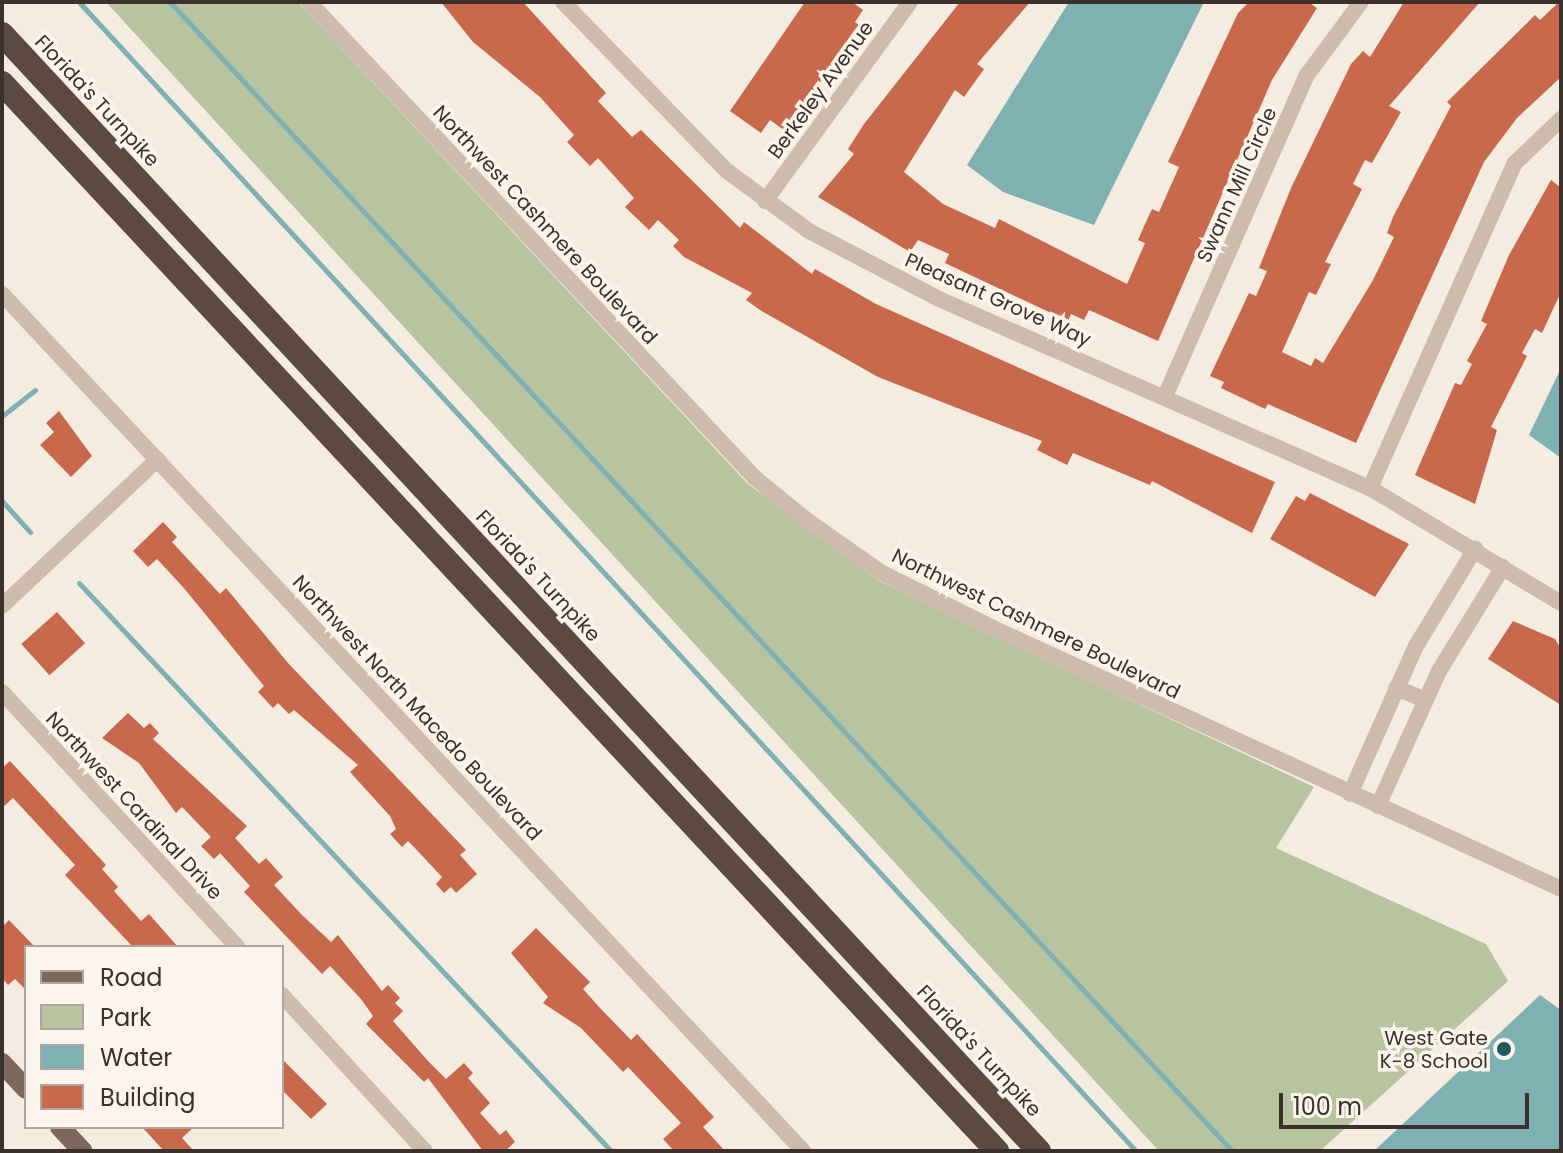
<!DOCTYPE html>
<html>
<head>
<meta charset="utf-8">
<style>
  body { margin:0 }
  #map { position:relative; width:1563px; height:1153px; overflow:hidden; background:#f4ebe1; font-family:Poppins,sans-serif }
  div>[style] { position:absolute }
  .green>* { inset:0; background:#b8c4a0 }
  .water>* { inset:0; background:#7fb0b2 }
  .stream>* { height:5px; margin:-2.5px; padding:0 2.5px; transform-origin:2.5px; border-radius:2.5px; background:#7fb0b2 }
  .building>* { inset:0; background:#c8694b; transform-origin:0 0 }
  .minor>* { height:16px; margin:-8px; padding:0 8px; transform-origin:8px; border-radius:8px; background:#cdbbac }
  .major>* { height:20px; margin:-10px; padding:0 10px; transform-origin:10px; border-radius:10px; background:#7d675c }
  .highway>* { height:24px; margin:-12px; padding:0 12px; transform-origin:12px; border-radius:12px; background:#5c4a42 }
  .dots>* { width:22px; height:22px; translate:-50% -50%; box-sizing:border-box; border:4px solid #fbf5ee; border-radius:50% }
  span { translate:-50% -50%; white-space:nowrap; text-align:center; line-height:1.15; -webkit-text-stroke:7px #fbf5ee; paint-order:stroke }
  .street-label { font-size:20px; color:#3b302b }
  .poi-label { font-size:20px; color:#3b302b }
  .right { translate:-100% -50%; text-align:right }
  .frame { position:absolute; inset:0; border:4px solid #3b302b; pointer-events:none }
  .legend { position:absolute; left:24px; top:945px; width:260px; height:184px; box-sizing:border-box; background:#fbf5ee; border:2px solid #aea6a0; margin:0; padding:10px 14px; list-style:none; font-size:24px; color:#3b302b }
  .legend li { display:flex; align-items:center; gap:16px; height:40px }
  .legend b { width:40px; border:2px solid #aea6a0 }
  .scale { position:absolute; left:1279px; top:1093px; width:250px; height:36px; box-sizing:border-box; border:4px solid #3b302b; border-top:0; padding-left:10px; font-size:24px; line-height:28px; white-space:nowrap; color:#3b302b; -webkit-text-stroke:6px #fbf5ee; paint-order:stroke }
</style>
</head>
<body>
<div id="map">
  <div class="green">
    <i style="clip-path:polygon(106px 2px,298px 2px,748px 484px,879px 581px,1314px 787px,1276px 848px,1486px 944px,1508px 981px,1320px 1151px,1159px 1151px)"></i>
  </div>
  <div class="water">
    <i style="clip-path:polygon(1069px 2px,1204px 2px,1094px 225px,1003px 192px,967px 165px)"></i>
    <i style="clip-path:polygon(1561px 368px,1561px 458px,1529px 435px)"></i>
    <i style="clip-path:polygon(1540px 995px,1561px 1010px,1561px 1151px,1374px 1151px)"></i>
  </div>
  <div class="stream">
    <i style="left:79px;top:2px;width:1561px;rotate:47.39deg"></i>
    <i style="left:170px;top:2px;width:1565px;rotate:47.25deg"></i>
    <i style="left:2px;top:416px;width:42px;rotate:-38.2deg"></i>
    <i style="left:2px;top:501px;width:42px;rotate:47.9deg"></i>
    <i style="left:79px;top:583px;width:778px;rotate:46.87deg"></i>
  </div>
  <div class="building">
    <i style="clip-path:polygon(441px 2px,523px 2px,606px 93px,598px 101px,632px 137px,641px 130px,740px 228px,744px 222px,812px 274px,815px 269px,876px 304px,1275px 482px,1252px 533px,1152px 481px,1150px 485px,1073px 453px,1067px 465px,1037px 450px,1042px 441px,878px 377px,760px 310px,746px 300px,752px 293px,684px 257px,673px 246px,679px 240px,658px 220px,649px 230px,625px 207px,634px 198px,598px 158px,590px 166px,567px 142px,574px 135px,540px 97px,473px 42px)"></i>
    <i style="clip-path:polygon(805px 2px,852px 2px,863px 10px,855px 22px,861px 27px,784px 130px,770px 120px,761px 133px,730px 111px)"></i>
    <i style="clip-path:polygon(960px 2px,1030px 2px,977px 64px,984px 69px,964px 97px,955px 90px,904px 172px,943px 204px,995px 228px,999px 219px,1127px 284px,1145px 243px,1138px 240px,1145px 224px,1152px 209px,1159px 212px,1179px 167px,1168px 162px,1238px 13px,1249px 2px,1308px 2px,1317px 8px,1272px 80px,1158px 341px,1089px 310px,1084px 320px,1071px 314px,1068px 321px,945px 263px,949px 254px,918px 240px,910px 252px,818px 197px,854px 154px,848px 149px,864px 124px)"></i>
    <i style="clip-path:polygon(1404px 2px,1480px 2px,1389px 106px,1401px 112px,1372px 163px,1365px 160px,1353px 184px,1362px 189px,1325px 262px,1331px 264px,1316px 295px,1309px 292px,1282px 352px,1311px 366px,1315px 358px,1323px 363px,1373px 280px,1394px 237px,1387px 233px,1393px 217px,1451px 106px,1447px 102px,1535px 15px,1540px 20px,1559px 2px,1561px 77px,1517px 118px,1484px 162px,1356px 443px,1268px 404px,1265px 409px,1221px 388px,1224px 382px,1210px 376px,1249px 293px,1256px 296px,1267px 271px,1259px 268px,1291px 188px,1351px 64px,1363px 51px,1370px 57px)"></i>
    <i style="clip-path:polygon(1551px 180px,1561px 188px,1561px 292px,1542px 333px,1535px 329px,1522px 353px,1527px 356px,1491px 427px,1497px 430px,1475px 504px,1415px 475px,1455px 383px,1461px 385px,1472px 364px,1467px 361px,1487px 324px,1481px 321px,1509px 255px)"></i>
    <i style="clip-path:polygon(59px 411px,92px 456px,71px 477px,40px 445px,54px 432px,46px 423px)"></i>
    <i style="clip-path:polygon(1310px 493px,1409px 544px,1375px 597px,1270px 539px,1296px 496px,1305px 501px)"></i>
    <i style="clip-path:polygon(163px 522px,177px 537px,172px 542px,220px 594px,226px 588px,288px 663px,466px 850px,460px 855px,477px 874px,456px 893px,451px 887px,444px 893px,436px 884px,442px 877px,414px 847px,408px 841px,402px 847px,390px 834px,396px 829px,390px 816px,350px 772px,358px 765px,294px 710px,289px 714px,278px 703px,273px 708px,258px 692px,264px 686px,183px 587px,157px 559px,148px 567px,133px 551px)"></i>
    <i style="left:57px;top:612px;width:42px;height:48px;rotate:48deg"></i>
    <i style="clip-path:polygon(1513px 621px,1555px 639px,1561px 649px,1561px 705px,1488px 659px)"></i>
    <i style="clip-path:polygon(128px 713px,144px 728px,150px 723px,159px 733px,153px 739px,247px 826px,235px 838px,259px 864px,266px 858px,283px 877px,274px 885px,302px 915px,331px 942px,338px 935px,382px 991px,388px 985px,400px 998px,395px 1003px,403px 1011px,393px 1021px,428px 1061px,446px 1079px,464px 1063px,473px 1073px,468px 1078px,490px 1103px,480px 1113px,500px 1135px,506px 1130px,515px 1142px,505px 1151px,483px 1151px,428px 1078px,424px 1082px,366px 1024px,373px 1016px,361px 999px,330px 966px,322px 974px,244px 892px,250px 886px,220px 853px,214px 859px,201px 846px,211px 837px,182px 807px,176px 813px,139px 763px,102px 738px)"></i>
    <i style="clip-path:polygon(10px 761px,106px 865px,102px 869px,118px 887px,114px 891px,141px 921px,149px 914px,178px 947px,133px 947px,65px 875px,75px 865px,13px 798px,2px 808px,2px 768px)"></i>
    <i style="clip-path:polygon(9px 920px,35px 947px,26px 947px,26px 990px,15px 979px,8px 985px,2px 978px,2px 927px)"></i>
    <i style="clip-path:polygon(536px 928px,590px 982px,583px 989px,601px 1009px,631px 1040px,637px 1034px,714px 1117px,703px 1127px,725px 1151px,674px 1151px,663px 1139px,681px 1123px,628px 1067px,623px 1072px,581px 1028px,543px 1003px,548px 997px,511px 953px)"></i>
    <i style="clip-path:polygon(282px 1059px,327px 1104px,311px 1119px,282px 1090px)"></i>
    <i style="clip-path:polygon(142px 1127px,194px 1127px,182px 1138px,194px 1151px,164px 1151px)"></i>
  </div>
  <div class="minor">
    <i style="left:309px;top:2px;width:652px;rotate:46.86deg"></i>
    <i style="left:755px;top:478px;width:68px;rotate:39.1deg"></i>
    <i style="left:808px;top:521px;width:90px;rotate:35.1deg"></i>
    <i style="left:882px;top:573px;width:126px;rotate:26.4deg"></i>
    <i style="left:995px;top:629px;width:623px;rotate:24.67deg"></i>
    <i style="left:563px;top:2px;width:235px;rotate:45.9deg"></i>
    <i style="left:727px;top:171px;width:102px;rotate:36.2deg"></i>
    <i style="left:809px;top:231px;width:147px;rotate:27.6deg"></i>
    <i style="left:939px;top:299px;width:471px;rotate:23.7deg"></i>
    <i style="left:1370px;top:488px;width:223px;rotate:31.1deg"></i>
    <i style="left:765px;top:201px;width:246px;rotate:-53.9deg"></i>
    <i style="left:2px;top:294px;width:1173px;rotate:46.93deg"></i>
    <i style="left:1166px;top:394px;width:349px;rotate:-66.2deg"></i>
    <i style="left:1307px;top:75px;width:91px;rotate:-53.5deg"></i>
    <i style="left:1370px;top:488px;width:356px;rotate:-66deg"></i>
    <i style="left:1515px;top:163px;width:64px;rotate:-43.7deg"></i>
    <i style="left:2px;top:606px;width:214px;rotate:-43.3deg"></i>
    <i style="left:1396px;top:688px;width:32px;rotate:22deg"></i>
    <i style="left:2px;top:692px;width:347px;rotate:47.3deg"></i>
    <i style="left:1350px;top:794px;width:162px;rotate:-66deg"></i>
    <i style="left:1416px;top:646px;width:114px;rotate:-58.7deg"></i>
    <i style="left:1378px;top:806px;width:148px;rotate:-65.7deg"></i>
    <i style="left:1439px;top:671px;width:122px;rotate:-58.4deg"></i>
    <i style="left:282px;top:995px;width:212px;rotate:47.5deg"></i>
  </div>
  <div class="major">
    <i style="left:2px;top:1063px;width:35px;rotate:47deg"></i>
    <i style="left:60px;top:1127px;width:33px;rotate:47deg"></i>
  </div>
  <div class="highway">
    <i style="left:2px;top:34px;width:1524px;rotate:47.13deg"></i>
    <i style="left:2px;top:83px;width:1460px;rotate:47.03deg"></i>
  </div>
  <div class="dots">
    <i style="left:1504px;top:1049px;background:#1f5a5e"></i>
  </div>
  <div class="street-label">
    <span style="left:821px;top:90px;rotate:-54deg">Berkeley Avenue</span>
    <span style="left:97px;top:101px;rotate:47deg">Florida's Turnpike</span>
    <span style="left:1237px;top:185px;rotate:-66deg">Swann Mill Circle</span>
    <span style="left:545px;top:225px;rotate:47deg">Northwest Cashmere Boulevard</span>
    <span style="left:998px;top:300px;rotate:24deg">Pleasant Grove Way</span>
    <span style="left:538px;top:576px;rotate:47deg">Florida's Turnpike</span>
    <span style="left:1036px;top:624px;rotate:26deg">Northwest Cashmere Boulevard</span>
    <span style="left:417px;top:708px;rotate:47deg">Northwest North Macedo Boulevard</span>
    <span style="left:134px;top:806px;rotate:47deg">Northwest Cardinal Drive</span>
    <span style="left:979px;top:1051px;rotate:47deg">Florida's Turnpike</span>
  </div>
  <div class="poi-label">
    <span class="right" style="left:1488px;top:1050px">West Gate<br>K-8 School</span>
  </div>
  <div class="frame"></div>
  <ul class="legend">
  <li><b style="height:10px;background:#7d675c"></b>Road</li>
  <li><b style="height:22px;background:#b8c4a0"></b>Park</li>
  <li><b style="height:22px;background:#7fb0b2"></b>Water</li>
  <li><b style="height:22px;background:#c8694b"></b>Building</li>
  </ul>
  <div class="scale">100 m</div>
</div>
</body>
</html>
